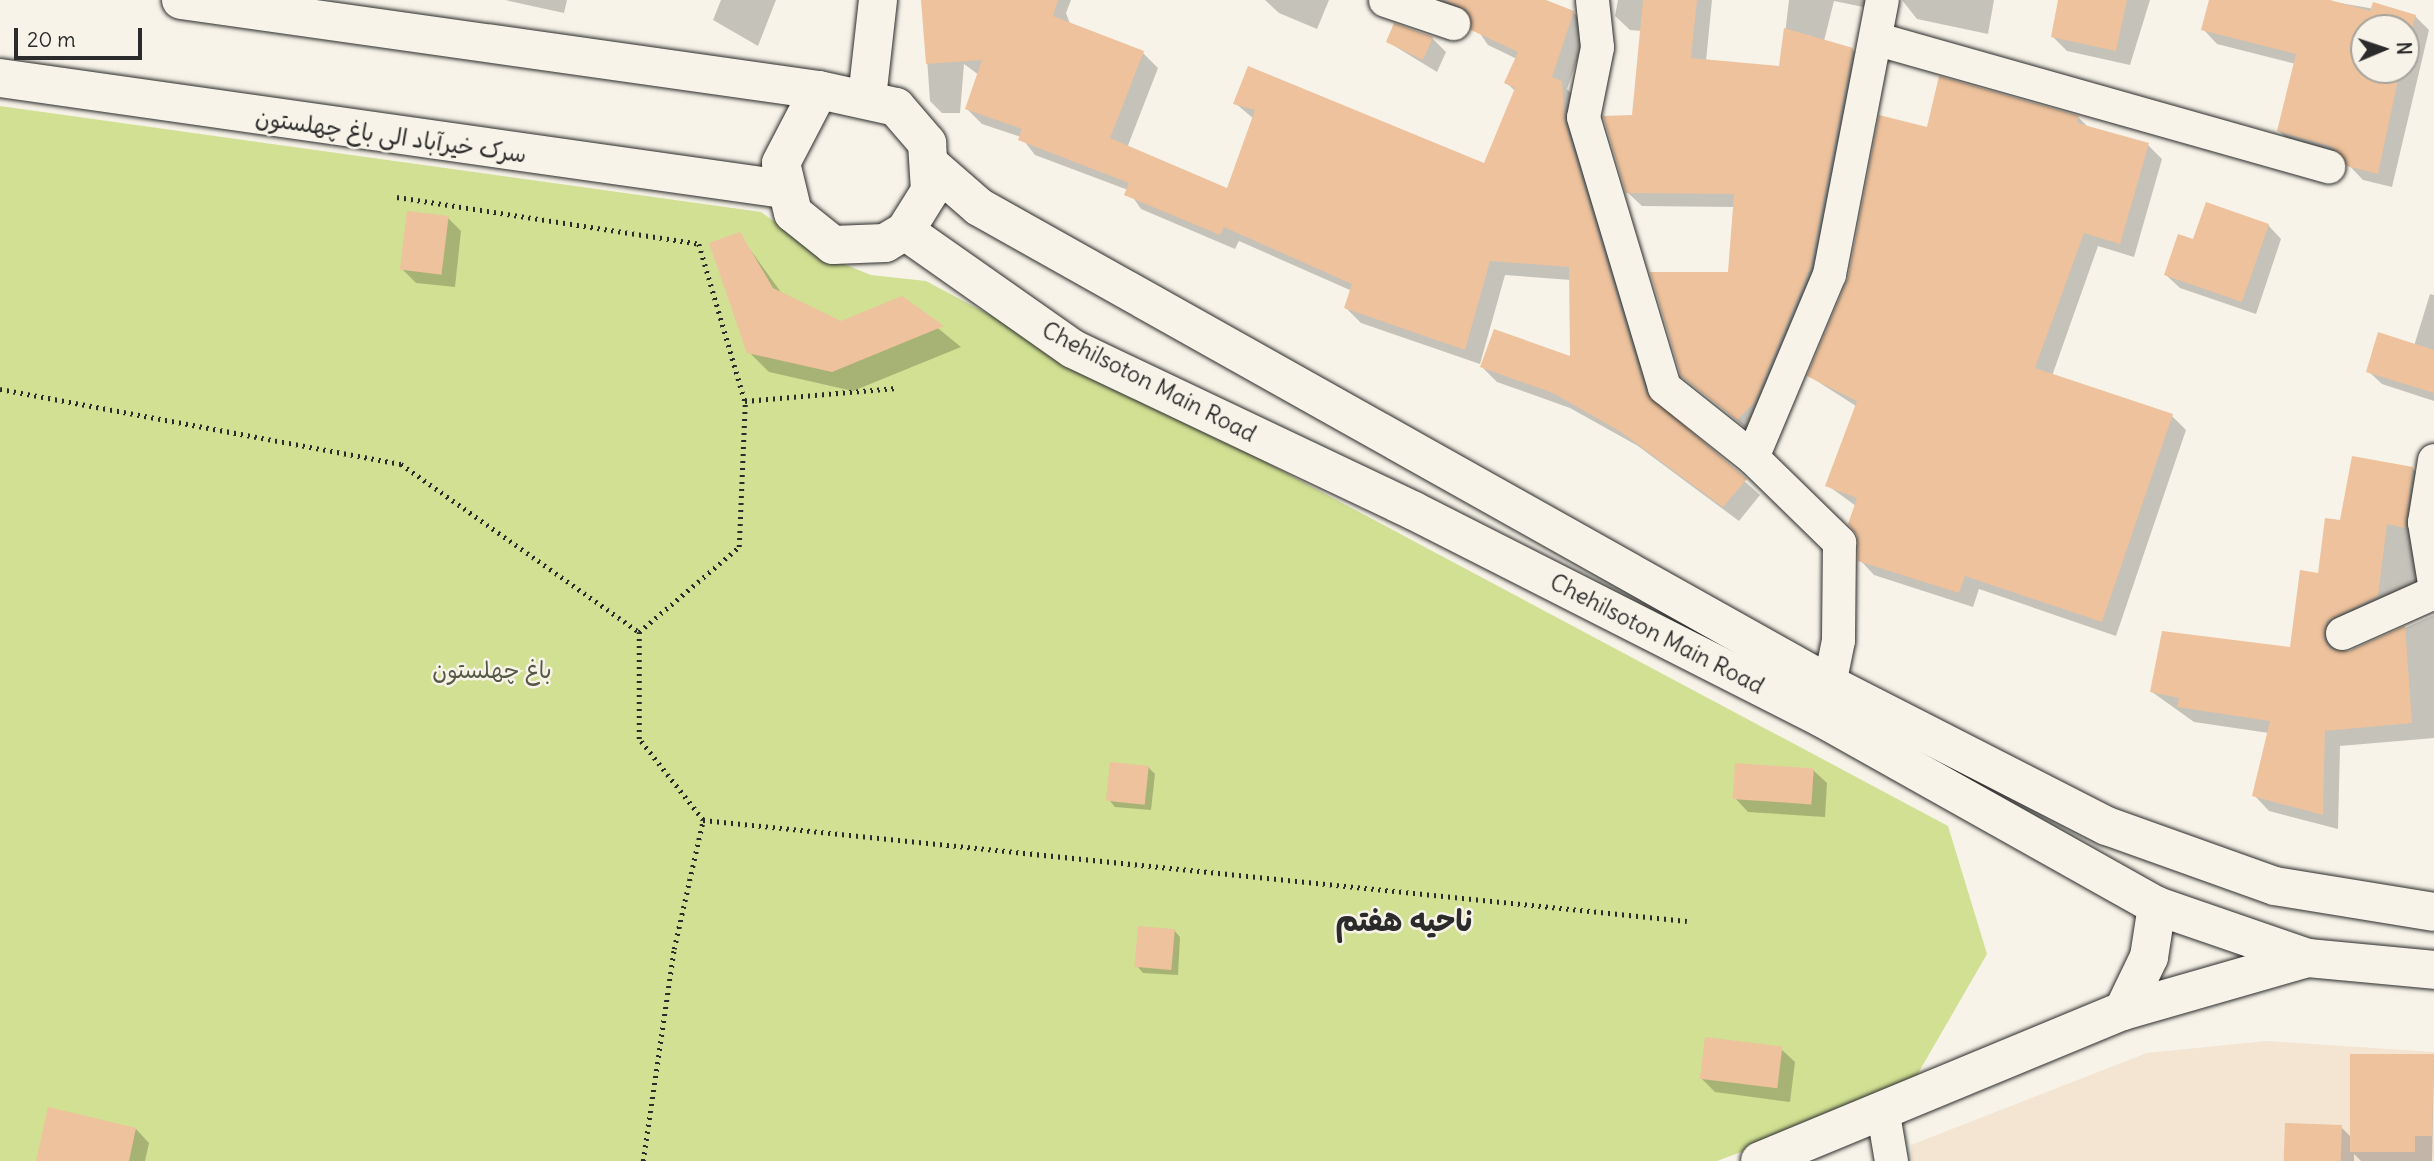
<!DOCTYPE html>
<html>
<head>
<meta charset="utf-8">
<style>
  body { margin:0 }
  #map { position:relative; width:2434px; height:1161px; overflow:hidden; background:#f7f3e8; font-family:Delius,"Playpen Sans Arabic",sans-serif }
  div>[style] { position:absolute }
  .built>* { inset:0; background:#f4e4d2 }
  .green>* { inset:0; background:#d1e093 }
  .shadow>* { inset:0; background:#0003 }
  .building>* { inset:0; background:#edc29d; transform-origin:0 0 }
  .path>* { height:4.5px; margin-top:-2.25px; transform-origin:0; background:repeating-linear-gradient(90deg,#2b2b2b 0 2px,transparent 0 7px) }
  .roads { filter:drop-shadow(0 0 2px #2b2b2b) drop-shadow(0 0 2px #2b2b2b) }
  .minor>* { height:33px; margin:-16.5px; padding:0 16.5px; transform-origin:16.5px; border-radius:16.5px; background:#f7f3e8 }
  .tertiary>* { height:38px; margin:-19px; padding:0 19px; transform-origin:19px; border-radius:19px; background:#f7f3e8 }
  .secondary>* { height:38px; margin:-19px; padding:0 19px; transform-origin:19px; border-radius:19px; background:#f7f3e8 }
  span { translate:-50% -50%; white-space:nowrap; text-align:center; line-height:1.15; -webkit-text-stroke:5px #f7f3e8; paint-order:stroke }
  .street-label { font-size:23px; color:#2b2b2b }
  .park-label { font-size:23px; color:#545845 }
  .district-label { font-size:30px; color:#2b2b2b; font-weight:700 }
  .north { position:absolute; left:2350px; top:14px; width:70px; height:70px; box-sizing:border-box; background:#f7f3e8; border:2px solid #a5a39c; border-radius:50%; rotate:88deg; font-size:19px; font-weight:700; line-height:28px; text-align:center; color:#2b2b2b }
  .north::after { content:''; display:block; margin:auto; width:24px; height:32px; background:#2b2b2b; clip-path:polygon(50% 0,100% 100%,50% 72%,0 100%) }
  .scale { position:absolute; left:14px; top:28px; width:128px; height:32px; box-sizing:border-box; border:4px solid #2b2b2b; border-top:0; padding-left:9px; font-size:21px; line-height:24px; white-space:nowrap; color:#2b2b2b; -webkit-text-stroke:5px #f7f3e8; paint-order:stroke }
</style>
</head>
<body>
<div id="map">
  <div class="built">
    <i style="clip-path:polygon(2267px 1041px,2434px 1052px,2434px 1161px,1912px 1161px,1911px 1145px,2147px 1053px)"></i>
  </div>
  <div class="green">
    <i style="clip-path:polygon(0 106px,761px 212px,821px 255px,871px 275px,926px 281px,1948px 826px,1987px 954px,1909px 1089px,1717px 1161px,0 1161px)"></i>
  </div>
  <div class="shadow">
    <i style="clip-path:polygon(505px 0,567px 0,564px 13px)"></i>
    <i style="clip-path:polygon(721px 0,776px 0,758px 46px,713px 20px)"></i>
    <i style="clip-path:polygon(923px 0,1071px 0,1066px 13px,1070px 24px,1143px 53px,1158px 68px,1127px 148px,1228px 190px,1254px 119px,1235px 103px,1485px 165px,1515px 91px,1506px 82px,1517px 59px,1488px 45px,1470px 19px,1418px 0,1541px 0,1573px 12px,1588px 28px,1567px 89px,1576px 98px,1659px 406px,1760px 495px,1739px 521px,1638px 446px,1570px 408px,1497px 382px,1482px 367px,1572px 359px,1571px 280px,1505px 275px,1480px 364px,1361px 323px,1346px 308px,1352px 291px,1239px 241px,1235px 249px,1141px 209px,1128px 190px,1035px 155px,1021px 137px,982px 124px,967px 109px,979px 75px,964px 64px,960px 113px,942px 113px,930px 101px)"></i>
    <i style="clip-path:polygon(1265px 0,1329px 0,1317px 29px,1279px 13px)"></i>
    <i style="clip-path:polygon(1618px 0,1712px 0,1706px 61px,1781px 68px,1789px 0,1886px 0,1878px 10px,1834px 1px,1824px 41px,1852px 49px,1866px 63px,1824px 283px,1752px 433px,1682px 375px,1730px 274px,1735px 207px,1642px 206px,1627px 192px,1642px 31px,1630px 30px,1615px 16px)"></i>
    <i style="clip-path:polygon(1902px 0,1994px 0,1988px 34px,1917px 19px)"></i>
    <i style="clip-path:polygon(2060px 0,2150px 0,2130px 65px,2067px 51px,2053px 37px)"></i>
    <i style="clip-path:polygon(evenodd,2211px 0,2323px 0,2415px 16px,2429px 30px,2392px 187px,2363px 180px,2344px 160px,2293px 145px,2279px 131px,2296px 64px,2217px 44px,2203px 29px,2211px 0,2364px 28px,2406px 28px,2406px 70px,2364px 70px,2364px 28px)"></i>
    <i style="clip-path:polygon(1432px 38px,1446px 52px,1437px 72px,1388px 42px)"></i>
    <i style="clip-path:polygon(2078px 117px,2089px 128px,2148px 145px,2162px 159px,2134px 257px,2098px 246px,2052px 376px,2172px 416px,2186px 430px,2116px 636px,1979px 589px,1973px 607px,1874px 575px,1860px 560px,1856px 506px,1827px 485px,1856px 406px,1809px 376px,1928px 129px)"></i>
    <i style="clip-path:polygon(448px 218px,461px 231px,455px 287px,416px 283px,402px 269px)"></i>
    <i style="clip-path:polygon(2268px 225px,2281px 239px,2256px 314px,2180px 288px,2166px 275px,2194px 241px)"></i>
    <i style="clip-path:polygon(739px 234px,783px 295px,841px 323px,901px 298px,961px 347px,853px 391px,769px 372px,749px 352px)"></i>
    <i style="clip-path:polygon(2430px 294px,2434px 295px,2434px 401px,2382px 384px,2368px 371px,2414px 346px)"></i>
    <i style="clip-path:polygon(2413px 469px,2428px 484px,2429px 595px,2338px 648px,2349px 653px,2434px 615px,2434px 738px,2340px 746px,2338px 829px,2269px 811px,2254px 795px,2269px 733px,2194px 722px,2152px 692px,2292px 649px,2342px 521px)"></i>
    <i style="clip-path:polygon(1148px 767px,1155px 774px,1151px 810px,1115px 807px,1109px 800px)"></i>
    <i style="clip-path:polygon(1813px 770px,1827px 783px,1825px 817px,1748px 812px,1735px 798px)"></i>
    <i style="clip-path:polygon(1174px 930px,1180px 937px,1178px 975px,1143px 973px,1137px 966px)"></i>
    <i style="clip-path:polygon(1781px 1049px,1795px 1062px,1790px 1102px,1715px 1092px,1702px 1079px)"></i>
    <i style="clip-path:polygon(2352px 1056px,2434px 1060px,2432px 1161px,2361px 1161px,2354px 1154px,2354px 1161px,2285px 1161px,2341px 1127px,2351px 1137px)"></i>
    <i style="clip-path:polygon(136px 1129px,149px 1143px,145px 1161px,37px 1161px)"></i>
  </div>
  <div class="building">
    <i style="clip-path:polygon(921px 0,1058px 0,1053px 16px,1144px 51px,1110px 138px,1227px 188px,1255px 110px,1233px 104px,1248px 66px,1484px 163px,1515px 88px,1504px 83px,1518px 52px,1471px 30px,1468px 11px,1445px 0,1546px 0,1574px 11px,1552px 77px,1562px 81px,1565px 123px,1646px 393px,1747px 479px,1723px 507px,1621px 432px,1553px 393px,1480px 367px,1494px 329px,1570px 356px,1569px 267px,1490px 261px,1465px 350px,1344px 308px,1352px 284px,1224px 227px,1220px 235px,1124px 195px,1129px 183px,1018px 140px,1022px 129px,965px 109px,982px 60px,926px 64px)"></i>
    <i style="clip-path:polygon(1643px 0,1697px 0,1691px 58px,1779px 66px,1784px 28px,1853px 48px,1810px 268px,1754px 403px,1737px 420px,1681px 376px,1650px 272px,1728px 272px,1734px 194px,1626px 193px,1603px 116px,1632px 115px)"></i>
    <i style="clip-path:polygon(2058px 0,2127px 0,2116px 51px,2051px 37px)"></i>
    <i style="clip-path:polygon(2209px 0,2330px 0,2370px 11px,2373px 2px,2416px 15px,2406px 49px,2406px 28px,2364px 28px,2364px 70px,2400px 70px,2378px 174px,2347px 166px,2333px 147px,2277px 131px,2296px 54px,2201px 30px)"></i>
    <i style="clip-path:polygon(1394px 23px,1433px 37px,1423px 60px,1386px 42px)"></i>
    <i style="clip-path:polygon(1939px 76px,2079px 116px,2077px 123px,2149px 143px,2120px 244px,2084px 233px,2035px 368px,2173px 414px,2102px 622px,1965px 576px,1959px 593px,1858px 561px,1857px 535px,1848px 524px,1857px 498px,1825px 486px,1857px 401px,1807px 376px,1848px 278px,1879px 115px,1927px 127px)"></i>
    <i style="clip-path:polygon(2206px 202px,2269px 224px,2242px 302px,2164px 275px,2178px 234px,2193px 239px)"></i>
    <i style="left:407px;top:211px;width:42px;height:59px;rotate:7deg"></i>
    <i style="clip-path:polygon(740px 232px,773px 288px,841px 321px,902px 296px,944px 326px,832px 372px,747px 353px,709px 243px)"></i>
    <i style="clip-path:polygon(2378px 332px,2434px 350px,2434px 393px,2366px 372px)"></i>
    <i style="clip-path:polygon(2352px 456px,2413px 467px,2405px 528px,2387px 524px,2378px 596px,2327px 621px,2324px 640px,2331px 649px,2349px 651px,2405px 626px,2412px 723px,2325px 731px,2323px 815px,2252px 796px,2270px 721px,2177px 707px,2179px 698px,2150px 692px,2162px 631px,2290px 647px,2300px 570px,2318px 573px,2325px 518px,2340px 520px)"></i>
    <i style="left:1110px;top:762px;width:39px;height:39px;rotate:6deg"></i>
    <i style="left:1735px;top:763px;width:79px;height:36px;rotate:4deg"></i>
    <i style="left:1138px;top:926px;width:37px;height:41px;rotate:5deg"></i>
    <i style="left:1705px;top:1037px;width:78px;height:42px;rotate:7deg"></i>
    <i style="clip-path:polygon(2350px 1054px,2434px 1054px,2432px 1136px,2415px 1136px,2415px 1152px,2350px 1152px)"></i>
    <i style="clip-path:polygon(48px 1107px,136px 1128px,129px 1161px,36px 1161px)"></i>
    <i style="left:2285px;top:1123px;width:57px;height:38px;rotate:2deg"></i>
  </div>
  <div class="path">
    <i style="left:397px;top:197px;width:306px;rotate:8.8deg"></i>
    <i style="left:699px;top:244px;width:164px;rotate:73.7deg"></i>
    <i style="left:745px;top:401px;width:152px;rotate:-4.9deg"></i>
    <i style="left:0;top:389px;width:408px;rotate:10.6deg"></i>
    <i style="left:401px;top:464px;width:291px;rotate:35.2deg"></i>
    <i style="left:703px;top:820px;width:989px;rotate:5.86deg"></i>
    <i style="left:643px;top:1161px;width:214px;rotate:-81.7deg"></i>
    <i style="left:674px;top:949px;width:132px;rotate:-77.3deg"></i>
    <i style="left:703px;top:820px;width:103px;rotate:-128.3deg"></i>
    <i style="left:639px;top:739px;width:107px;rotate:-90deg"></i>
    <i style="left:639px;top:632px;width:131px;rotate:-40.4deg"></i>
    <i style="left:739px;top:547px;width:146px;rotate:-87.6deg"></i>
  </div>
  <div class="roads">
    <div class="minor">
      <i style="left:1385px;top:0;width:72px;rotate:18.7deg"></i>
      <i style="left:1592px;top:0;width:47px;rotate:83.9deg"></i>
      <i style="left:1597px;top:47px;width:71px;rotate:101.3deg"></i>
      <i style="left:1583px;top:117px;width:282px;rotate:73.3deg"></i>
      <i style="left:1664px;top:387px;width:112px;rotate:38.5deg"></i>
      <i style="left:1752px;top:457px;width:122px;rotate:44.3deg"></i>
      <i style="left:1839px;top:542px;width:98px;rotate:90.6deg"></i>
      <i style="left:1838px;top:640px;width:70px;rotate:101.5deg"></i>
      <i style="left:1878px;top:39px;width:468px;rotate:15.8deg"></i>
      <i style="left:1752px;top:457px;width:199px;rotate:-67.2deg"></i>
      <i style="left:1829px;top:274px;width:279px;rotate:-79.1deg"></i>
      <i style="left:2434px;top:460px;width:63px;rotate:99.2deg"></i>
      <i style="left:2424px;top:522px;width:62px;rotate:80.7deg"></i>
      <i style="left:2342px;top:633px;width:101px;rotate:-24deg"></i>
      <i style="left:1883px;top:1114px;width:48px;rotate:80.3deg"></i>
    </div>
    <div class="tertiary">
      <i style="left:2123px;top:1011px;width:60px;rotate:-64.3deg"></i>
      <i style="left:2149px;top:957px;width:52px;rotate:-81.1deg"></i>
      <i style="left:1760px;top:1161px;width:393px;rotate:-22.5deg"></i>
      <i style="left:2123px;top:1011px;width:192px;rotate:-16deg"></i>
    </div>
    <div class="secondary">
      <i style="left:181px;top:0;width:644px;rotate:8.03deg"></i>
      <i style="left:0;top:78px;width:791px;rotate:8.07deg"></i>
      <i style="left:819px;top:90px;width:79px;rotate:12.4deg"></i>
      <i style="left:896px;top:107px;width:48px;rotate:49.3deg"></i>
      <i style="left:927px;top:143px;width:48px;rotate:86.4deg"></i>
      <i style="left:930px;top:191px;width:47px;rotate:122deg"></i>
      <i style="left:905px;top:231px;width:23px;rotate:149deg"></i>
      <i style="left:885px;top:243px;width:52px;rotate:177.8deg"></i>
      <i style="left:833px;top:245px;width:51px;rotate:-141.3deg"></i>
      <i style="left:793px;top:213px;width:51px;rotate:-103.5deg"></i>
      <i style="left:781px;top:163px;width:82px;rotate:-62.5deg"></i>
      <i style="left:867px;top:98px;width:99px;rotate:-83.6deg"></i>
      <i style="left:932px;top:166px;width:62px;rotate:41.1deg"></i>
      <i style="left:979px;top:207px;width:975px;rotate:29.3deg"></i>
      <i style="left:1829px;top:684px;width:312px;rotate:27.1deg"></i>
      <i style="left:2107px;top:826px;width:178px;rotate:19.7deg"></i>
      <i style="left:2275px;top:886px;width:161px;rotate:9.3deg"></i>
      <i style="left:905px;top:231px;width:205px;rotate:35.1deg"></i>
      <i style="left:1073px;top:349px;width:378px;rotate:25.4deg"></i>
      <i style="left:1414px;top:511px;width:458px;rotate:26.9deg"></i>
      <i style="left:1822px;top:718px;width:384px;rotate:29.3deg"></i>
      <i style="left:2157px;top:906px;width:160px;rotate:19deg"></i>
      <i style="left:2308px;top:958px;width:127px;rotate:5.4deg"></i>
    </div>
  </div>
  <div class="street-label">
    <span style="left:391px;top:136px;rotate:8deg">سرک خیرآباد الی باغ چهلستون</span>
    <span style="left:1149px;top:382px;rotate:27deg">Chehilsoton Main Road</span>
    <span style="left:1657px;top:634px;rotate:27deg">Chehilsoton Main Road</span>
  </div>
  <div class="park-label">
    <span style="left:492px;top:670px">باغ چهلستون</span>
  </div>
  <div class="district-label">
    <span style="left:1404px;top:920px">ناحیه هفتم</span>
  </div>
  <div class="north">N</div>
  <div class="scale">20 m</div>
</div>
</body>
</html>
